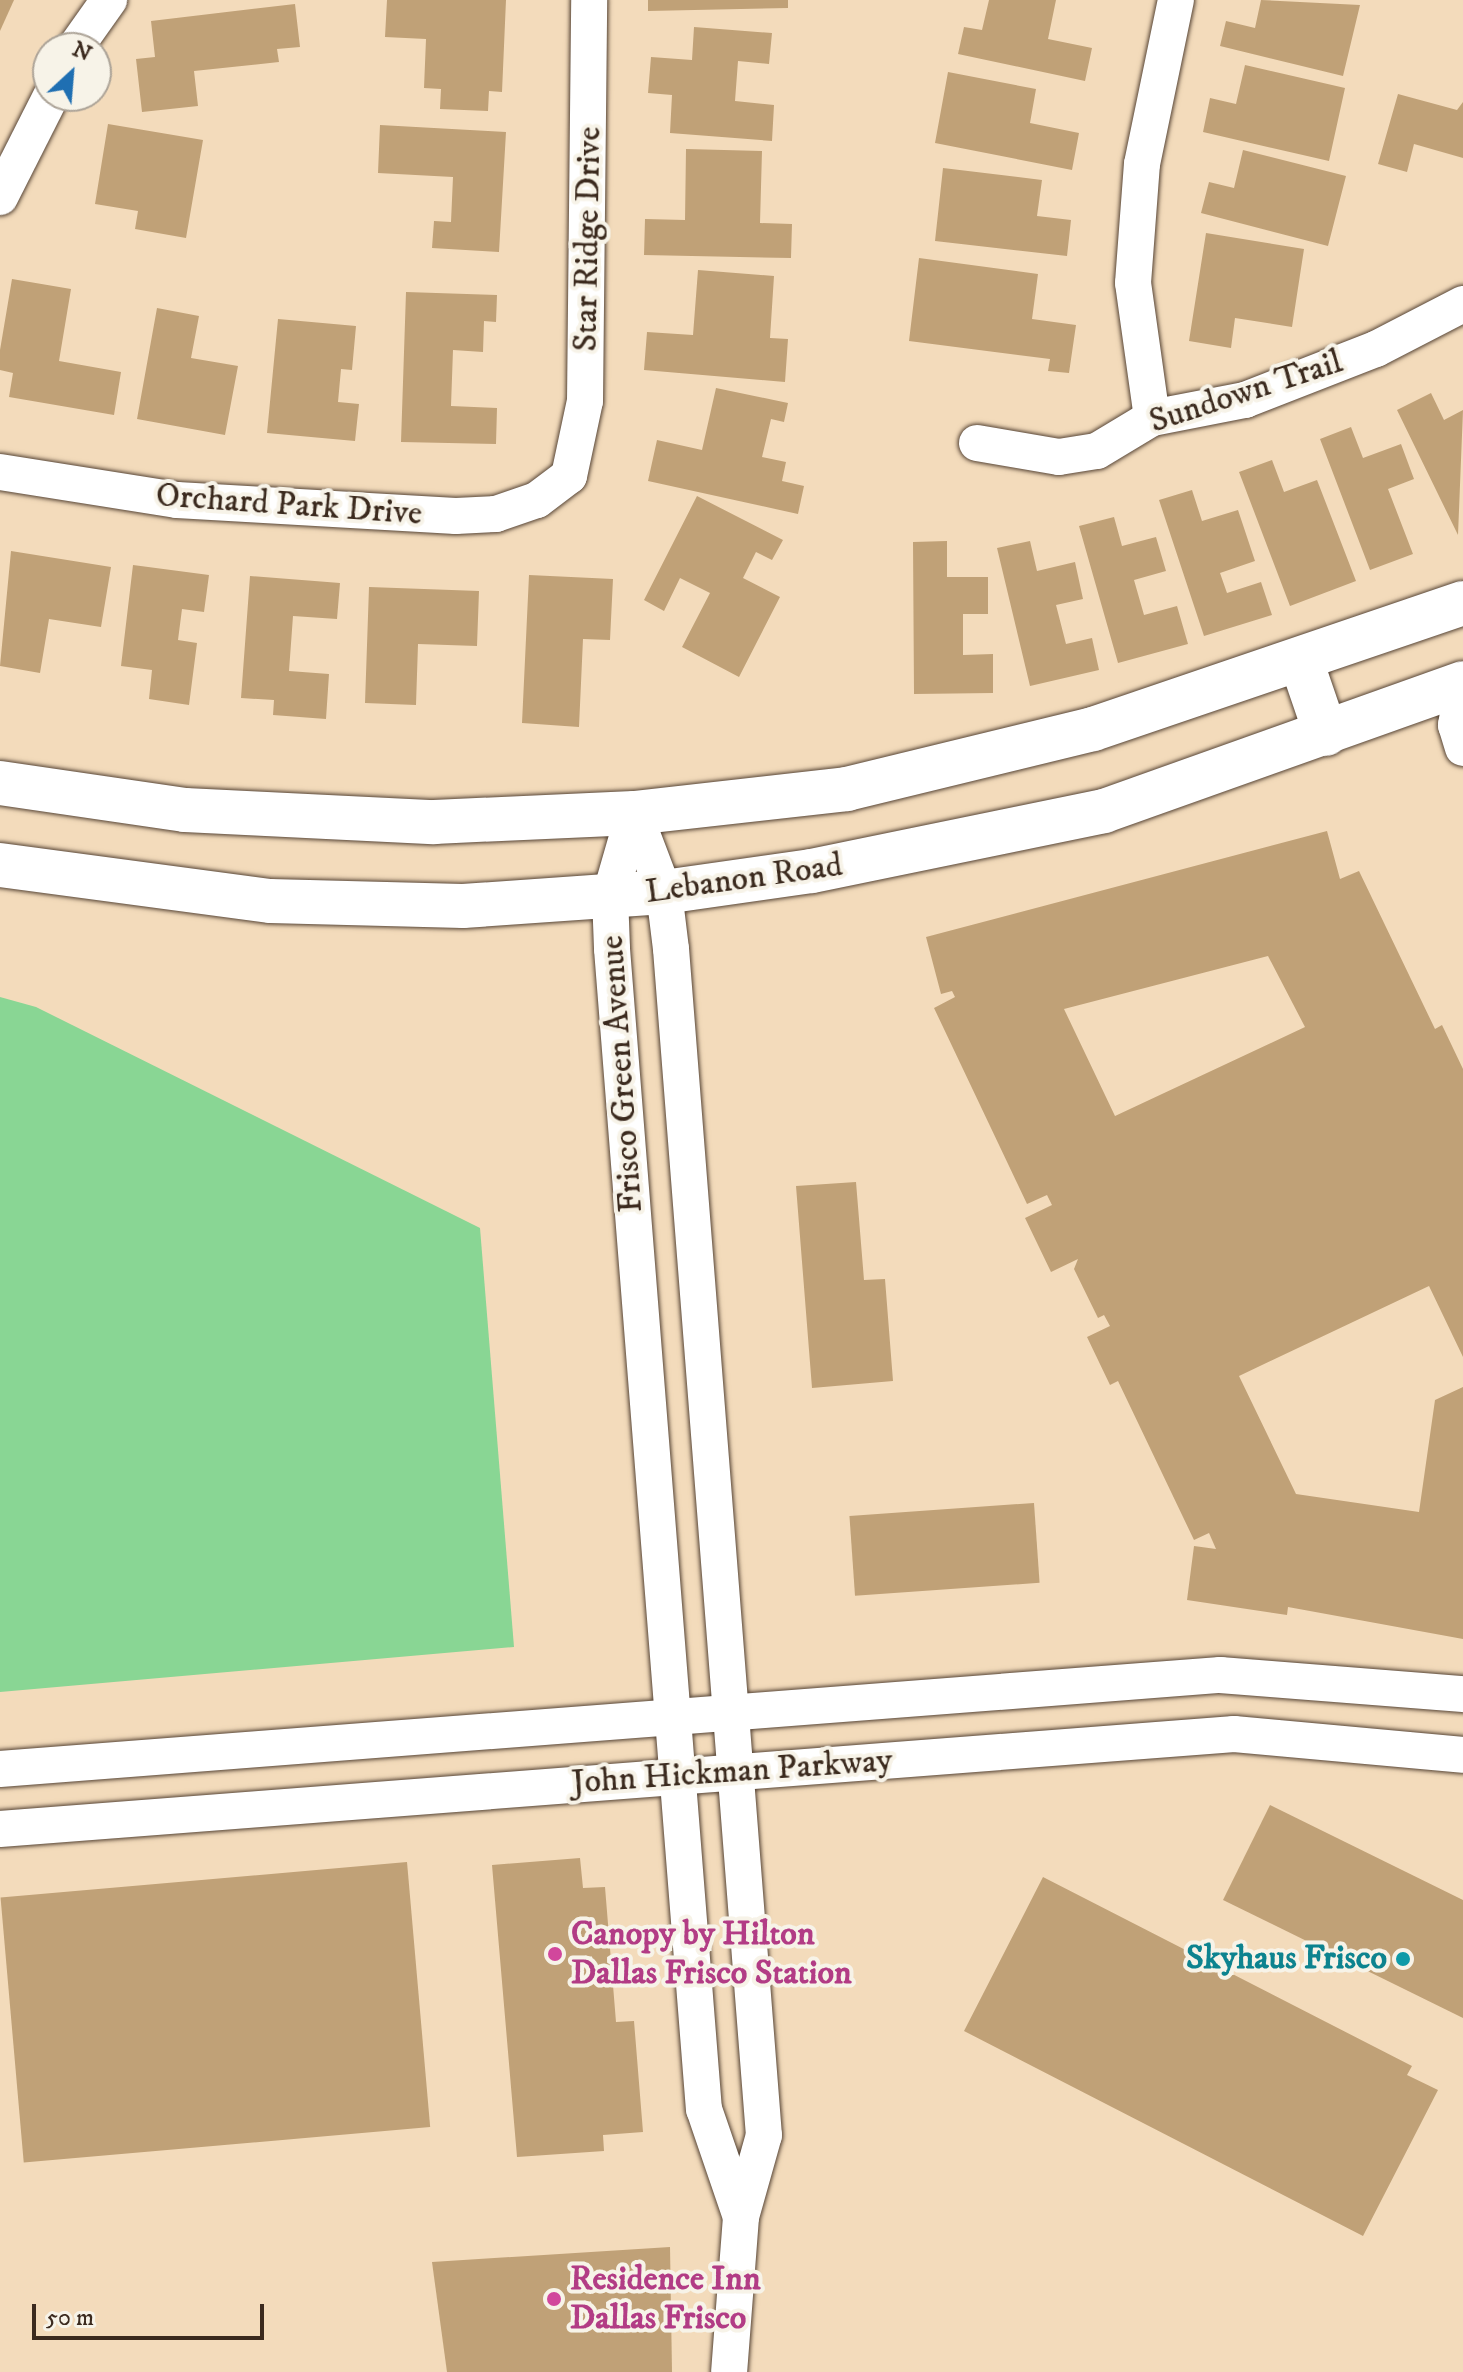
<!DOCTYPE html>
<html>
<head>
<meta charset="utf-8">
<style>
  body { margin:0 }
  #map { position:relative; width:1463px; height:2372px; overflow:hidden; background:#f3dbbb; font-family:"IM FELL DW Pica",serif }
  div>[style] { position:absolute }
  .green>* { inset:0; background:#89d694 }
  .building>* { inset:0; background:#c0a177; transform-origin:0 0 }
  .roads { filter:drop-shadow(0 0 2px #574536) drop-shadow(0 0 2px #574536) }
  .minor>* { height:36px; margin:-18px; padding:0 18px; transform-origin:18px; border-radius:18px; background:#fff }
  .major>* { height:44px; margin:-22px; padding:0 22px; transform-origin:22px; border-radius:22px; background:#fff }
  .dots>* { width:22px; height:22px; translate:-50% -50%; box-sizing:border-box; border:4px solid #f7f3e8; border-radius:50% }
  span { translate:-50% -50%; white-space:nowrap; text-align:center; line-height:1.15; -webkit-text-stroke:8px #f7f3e8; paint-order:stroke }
  .street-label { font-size:34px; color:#3b2a1e }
  .hotel-label { font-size:34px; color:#b23c85; font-weight:700 }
  .left { translate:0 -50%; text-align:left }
  .culture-label { font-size:34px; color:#0d838f; font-weight:700 }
  .right { translate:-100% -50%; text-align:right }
  .north { position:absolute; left:32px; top:32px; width:80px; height:80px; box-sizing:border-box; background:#f7f3e8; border:2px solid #aca397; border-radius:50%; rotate:26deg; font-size:22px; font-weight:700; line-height:32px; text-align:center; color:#3b2a1e }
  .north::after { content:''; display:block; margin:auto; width:28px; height:36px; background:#1f6fb2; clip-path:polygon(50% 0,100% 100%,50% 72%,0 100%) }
  .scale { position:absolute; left:32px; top:2304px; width:232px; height:36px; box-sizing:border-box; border:4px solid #3b2a1e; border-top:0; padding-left:10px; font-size:24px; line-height:28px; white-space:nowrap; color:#3b2a1e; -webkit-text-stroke:6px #f7f3e8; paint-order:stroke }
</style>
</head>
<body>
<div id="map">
  <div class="green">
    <i style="clip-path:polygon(0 997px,36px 1007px,480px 1228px,514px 1647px,0 1692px)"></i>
  </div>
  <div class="building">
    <i style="clip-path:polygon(0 0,14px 0,0 31px)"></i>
    <i style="clip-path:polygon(387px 0,506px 0,502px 92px,489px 91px,488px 111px,440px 109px,441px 89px,424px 88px,426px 39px,385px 37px)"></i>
    <i style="clip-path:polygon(648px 0,788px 0,788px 8px,648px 11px)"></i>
    <i style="clip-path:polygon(989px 0,1056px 0,1048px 39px,1092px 48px,1085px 81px,958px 54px,964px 27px,982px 30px)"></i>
    <i style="clip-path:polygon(1261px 0,1360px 5px,1343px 76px,1220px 46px,1226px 21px,1255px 28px)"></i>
    <i style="clip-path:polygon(295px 4px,300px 47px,277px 49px,279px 62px,194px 71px,198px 106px,142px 112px,136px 59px,155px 57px,151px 21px)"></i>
    <i style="clip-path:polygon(694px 27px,772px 33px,769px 64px,738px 61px,735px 101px,774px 105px,772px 141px,670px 133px,672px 95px,648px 93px,651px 57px,692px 60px)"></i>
    <i style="clip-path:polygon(1245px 65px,1345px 88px,1329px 161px,1203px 132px,1210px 98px,1236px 104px)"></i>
    <i style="clip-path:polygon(948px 72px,1036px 89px,1030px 123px,1079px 133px,1072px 170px,935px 143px)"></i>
    <i style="clip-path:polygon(1398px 94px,1457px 110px,1463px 102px,1463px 158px,1414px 144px,1407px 172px,1378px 164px)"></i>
    <i style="clip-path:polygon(108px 124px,203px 140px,186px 238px,135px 229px,138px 211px,95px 204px)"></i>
    <i style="clip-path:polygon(380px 125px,506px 132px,499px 252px,432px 248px,434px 221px,451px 222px,453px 177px,378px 173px)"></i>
    <i style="clip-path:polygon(686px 149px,762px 151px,760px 223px,792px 224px,791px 258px,644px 255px,645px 219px,685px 220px)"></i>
    <i style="clip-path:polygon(1243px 150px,1346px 176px,1328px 246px,1201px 213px,1209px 182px,1234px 188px)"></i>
    <i style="clip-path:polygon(943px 168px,1042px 180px,1037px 216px,1071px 220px,1067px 256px,935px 241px)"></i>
    <i style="clip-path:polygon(1206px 233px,1304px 249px,1292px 327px,1235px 318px,1231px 348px,1189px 341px)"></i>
    <i style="clip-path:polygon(919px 258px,1038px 274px,1032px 319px,1076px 325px,1069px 373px,1048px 371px,1050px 359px,909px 341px)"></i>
    <i style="clip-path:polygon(698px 270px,774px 276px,770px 338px,788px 339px,785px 382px,644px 370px,647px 332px,693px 335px)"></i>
    <i style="clip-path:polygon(12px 279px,71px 289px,59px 361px,121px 372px,114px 415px,9px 397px,13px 373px,0 370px,0 350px)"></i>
    <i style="clip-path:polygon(406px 292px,497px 295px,496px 322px,484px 321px,483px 352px,453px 350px,451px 406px,497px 408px,496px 444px,401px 442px)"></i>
    <i style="clip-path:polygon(157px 308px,199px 316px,191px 358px,238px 366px,225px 435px,137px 419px)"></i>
    <i style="clip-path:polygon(278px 319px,356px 326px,352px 370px,341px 369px,338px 402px,359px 404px,355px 441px,267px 433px)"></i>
    <i style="clip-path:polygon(716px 388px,788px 403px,784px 422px,771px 419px,762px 457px,786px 462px,782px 481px,804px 486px,798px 514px,648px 481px,657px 440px,702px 450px)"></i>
    <i style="clip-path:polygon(1431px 393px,1444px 420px,1463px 410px,1458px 535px,1397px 410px)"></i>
    <i style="clip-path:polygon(1351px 427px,1363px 458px,1401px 444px,1414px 479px,1388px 489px,1413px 554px,1370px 570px,1320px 439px)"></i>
    <i style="clip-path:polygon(1272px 460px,1284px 492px,1317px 480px,1356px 581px,1290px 606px,1239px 472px)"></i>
    <i style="clip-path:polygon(1192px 490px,1202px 521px,1238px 510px,1255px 561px,1220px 573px,1227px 593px,1261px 582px,1272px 615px,1204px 636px,1159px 500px)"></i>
    <i style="clip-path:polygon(697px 496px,783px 540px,772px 560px,756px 552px,743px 578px,780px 597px,739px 677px,682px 647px,710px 593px,680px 578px,664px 611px,644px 600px)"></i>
    <i style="clip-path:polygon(1114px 517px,1122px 546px,1156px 537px,1166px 571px,1134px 580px,1144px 615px,1177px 606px,1188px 644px,1118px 663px,1079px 526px)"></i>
    <i style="clip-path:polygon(947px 541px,947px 577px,988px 577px,988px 614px,963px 614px,963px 655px,993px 654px,993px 693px,914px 694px,913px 542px)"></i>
    <i style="clip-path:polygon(1030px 541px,1037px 571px,1075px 562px,1083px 599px,1056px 605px,1066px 644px,1092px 638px,1099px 670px,1030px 686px,997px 548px)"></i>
    <i style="clip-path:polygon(11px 551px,111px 567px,101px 627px,49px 619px,40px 673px,0 666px)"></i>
    <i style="clip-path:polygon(133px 565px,209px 575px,204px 612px,182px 609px,178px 640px,197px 643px,189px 705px,149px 699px,152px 670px,121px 666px)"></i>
    <i style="clip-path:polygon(529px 575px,613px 579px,610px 640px,583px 639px,579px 727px,522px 723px)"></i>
    <i style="clip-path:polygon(250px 576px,340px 583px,337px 619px,293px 616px,289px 671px,329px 674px,326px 719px,273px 715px,274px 700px,241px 698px)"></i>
    <i style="clip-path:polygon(369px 587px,479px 591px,477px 646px,418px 644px,416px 705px,365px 703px)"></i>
    <i style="clip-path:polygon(evenodd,1327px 831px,1340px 879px,1359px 871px,1435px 1029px,1442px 1025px,1463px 1069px,1463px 1357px,1429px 1286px,1239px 1376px,1296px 1494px,1419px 1512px,1435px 1400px,1463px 1387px,1463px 1639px,1288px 1607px,1287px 1615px,1187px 1600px,1194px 1546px,1216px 1549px,1209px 1533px,1194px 1540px,1118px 1381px,1110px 1385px,1087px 1337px,1110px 1326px,1104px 1315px,1098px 1318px,1074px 1269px,1078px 1259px,1051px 1272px,1025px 1218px,1052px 1205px,1047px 1195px,1027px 1204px,934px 1008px,955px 997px,952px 991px,941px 994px,926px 937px,1327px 831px,1268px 956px,1305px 1027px,1115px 1116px,1064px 1009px,1268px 956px)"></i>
    <i style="clip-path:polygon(856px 1182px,864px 1280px,885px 1279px,893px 1381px,812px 1388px,796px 1186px)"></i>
    <i style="left:1034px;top:1503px;width:80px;height:185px;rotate:86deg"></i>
    <i style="clip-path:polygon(1270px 1805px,1463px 1900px,1463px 2018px,1223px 1900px)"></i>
    <i style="clip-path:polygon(580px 1858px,583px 1888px,605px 1887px,616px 2022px,634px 2021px,643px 2132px,603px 2135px,604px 2151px,517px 2157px,492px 1865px)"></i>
    <i style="left:407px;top:1862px;width:266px;height:408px;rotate:85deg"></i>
    <i style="clip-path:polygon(1043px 1877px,1412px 2066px,1407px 2075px,1438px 2090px,1363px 2236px,964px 2031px)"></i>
    <i style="clip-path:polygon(670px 2247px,672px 2372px,447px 2372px,432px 2262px)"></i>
  </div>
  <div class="roads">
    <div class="minor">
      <i style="left:75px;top:48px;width:59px;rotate:-54.7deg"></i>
      <i style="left:0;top:197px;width:113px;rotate:-63.2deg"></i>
      <i style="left:1152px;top:418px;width:136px;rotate:-98deg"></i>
      <i style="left:1133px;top:283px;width:119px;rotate:-85.7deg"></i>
      <i style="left:1142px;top:164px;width:167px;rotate:-78.3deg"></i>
      <i style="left:977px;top:443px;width:83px;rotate:9.7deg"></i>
      <i style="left:1059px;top:457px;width:38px;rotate:-9deg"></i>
      <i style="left:1097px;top:451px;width:64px;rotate:-31deg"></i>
      <i style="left:1152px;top:418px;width:95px;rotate:-11deg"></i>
      <i style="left:1245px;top:400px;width:141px;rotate:-21.3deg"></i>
      <i style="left:1376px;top:349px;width:98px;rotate:-27.3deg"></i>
      <i style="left:0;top:472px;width:179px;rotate:9deg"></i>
      <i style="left:177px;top:500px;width:279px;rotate:3.3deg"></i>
      <i style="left:456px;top:516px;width:40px;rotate:-2.9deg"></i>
      <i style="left:496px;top:514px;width:43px;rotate:-18.9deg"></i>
      <i style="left:537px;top:500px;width:40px;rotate:-37deg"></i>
      <i style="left:569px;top:476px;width:77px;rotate:-78deg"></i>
      <i style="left:585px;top:401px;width:401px;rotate:-89.4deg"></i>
      <i style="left:1463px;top:685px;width:41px;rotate:99.9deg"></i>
      <i style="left:1456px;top:725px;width:24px;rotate:73deg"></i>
      <i style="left:634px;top:813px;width:85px;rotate:69.2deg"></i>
      <i style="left:664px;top:892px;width:57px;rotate:83deg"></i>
      <i style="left:671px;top:949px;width:1190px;rotate:85.52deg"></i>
      <i style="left:764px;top:2135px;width:85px;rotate:105.7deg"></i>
      <i style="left:741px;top:2217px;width:155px;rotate:94.4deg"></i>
      <i style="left:634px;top:813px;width:86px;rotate:106.1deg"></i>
      <i style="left:610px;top:896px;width:53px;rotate:87.8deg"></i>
      <i style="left:612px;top:949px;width:1164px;rotate:85.47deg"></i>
      <i style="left:704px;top:2109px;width:114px;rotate:71.1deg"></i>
      <i style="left:0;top:1769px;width:1224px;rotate:-4.41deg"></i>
      <i style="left:1220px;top:1675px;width:244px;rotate:4.5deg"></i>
      <i style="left:0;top:1829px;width:1238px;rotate:-4.4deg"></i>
      <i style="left:1234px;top:1734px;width:230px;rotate:5.2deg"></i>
    </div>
    <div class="major">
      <i style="left:1301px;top:661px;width:77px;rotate:71.1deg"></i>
      <i style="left:0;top:783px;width:187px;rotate:8.3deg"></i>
      <i style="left:185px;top:810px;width:249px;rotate:2.8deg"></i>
      <i style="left:434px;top:822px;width:200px;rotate:-2.6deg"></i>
      <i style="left:634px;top:813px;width:214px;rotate:-6.4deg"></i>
      <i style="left:847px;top:789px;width:253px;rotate:-13.7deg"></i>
      <i style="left:1093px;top:729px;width:391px;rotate:-18.8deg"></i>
      <i style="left:0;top:865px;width:272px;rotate:7.6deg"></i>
      <i style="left:270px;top:901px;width:193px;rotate:1.5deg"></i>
      <i style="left:463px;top:906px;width:201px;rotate:-4deg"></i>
      <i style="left:664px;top:892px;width:149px;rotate:-8.1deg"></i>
      <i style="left:812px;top:871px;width:298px;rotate:-11.6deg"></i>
      <i style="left:1104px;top:811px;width:381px;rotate:-19.6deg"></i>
    </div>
  </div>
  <div class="dots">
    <i style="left:555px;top:1954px;background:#d1479c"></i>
    <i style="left:1403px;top:1959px;background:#0f9aa8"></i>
    <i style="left:554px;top:2299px;background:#d1479c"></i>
  </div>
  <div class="street-label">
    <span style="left:588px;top:239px;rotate:-89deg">Star Ridge Drive</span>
    <span style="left:1246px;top:392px;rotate:-18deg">Sundown Trail</span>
    <span style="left:289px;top:505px;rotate:4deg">Orchard Park Drive</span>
    <span style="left:744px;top:879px;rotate:-8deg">Lebanon Road</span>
    <span style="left:622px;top:1074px;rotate:-94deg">Frisco Green Avenue</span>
    <span style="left:732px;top:1772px;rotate:-4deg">John Hickman Parkway</span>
  </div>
  <div class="hotel-label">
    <span class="left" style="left:571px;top:1954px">Canopy by Hilton<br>Dallas Frisco Station</span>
    <span class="left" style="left:570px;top:2299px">Residence Inn<br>Dallas Frisco</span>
  </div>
  <div class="culture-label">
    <span class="right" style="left:1387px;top:1959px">Skyhaus Frisco</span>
  </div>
  <div class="north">N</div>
  <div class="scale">50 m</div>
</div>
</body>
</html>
